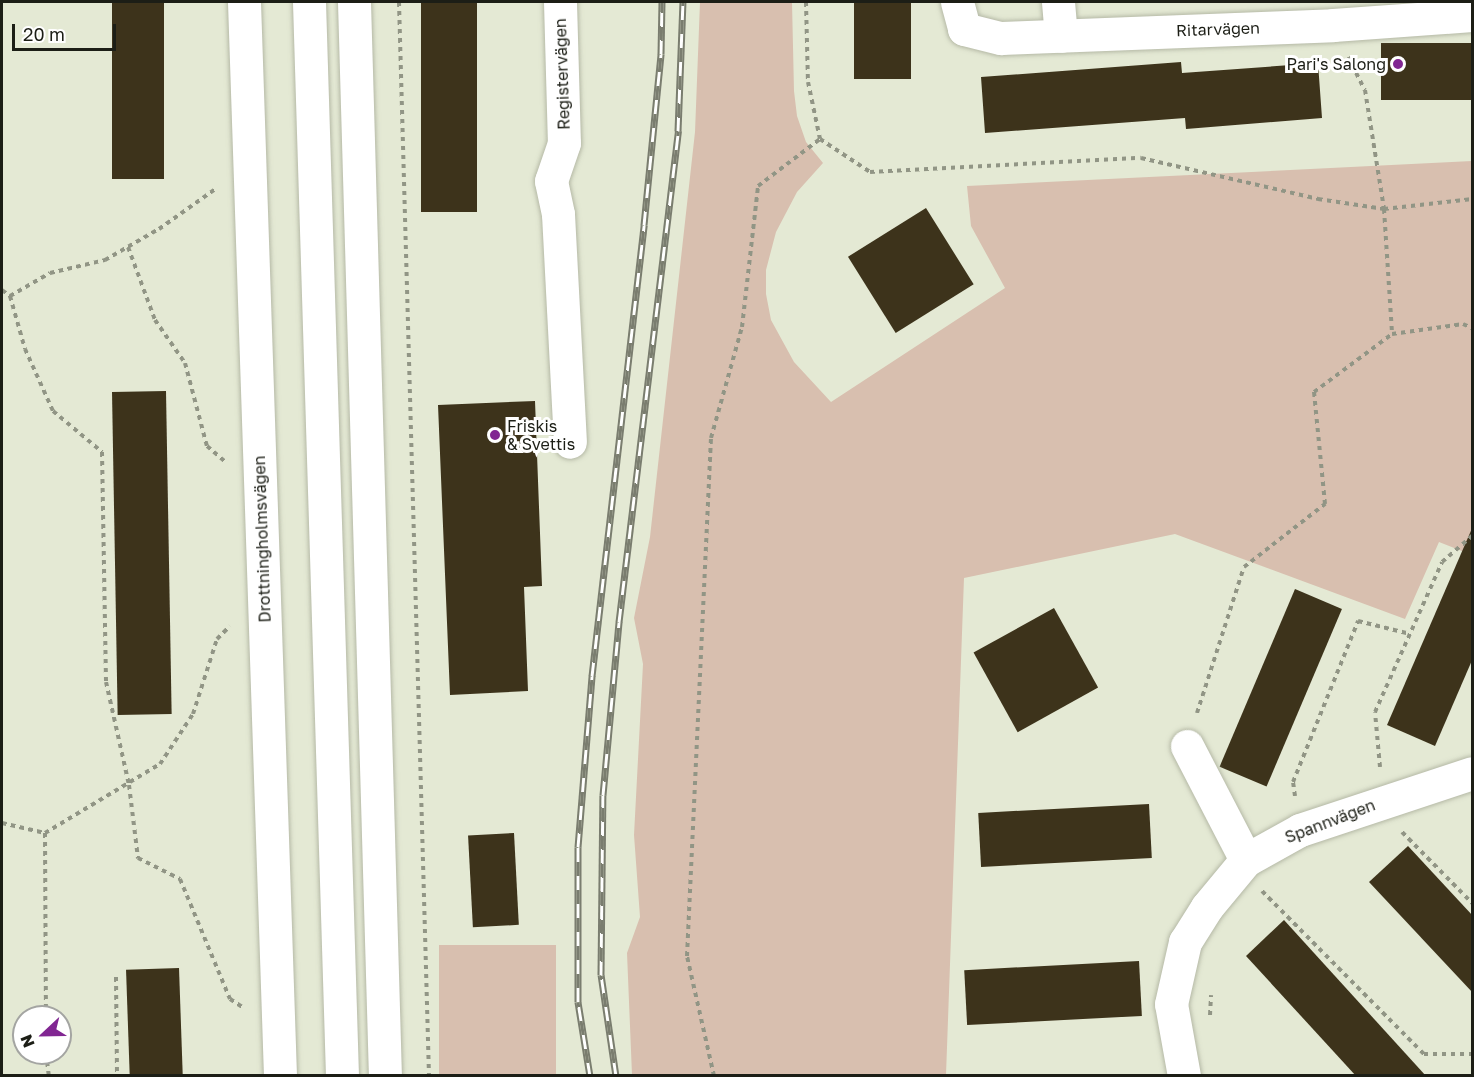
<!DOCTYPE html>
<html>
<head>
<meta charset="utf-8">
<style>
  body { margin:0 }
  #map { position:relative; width:1474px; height:1077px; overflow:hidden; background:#e4e9d4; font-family:"Golos Text",sans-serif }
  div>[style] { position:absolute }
  .green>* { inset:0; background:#d8bfaf; transform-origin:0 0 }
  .building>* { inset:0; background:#3d331b; transform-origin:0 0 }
  .path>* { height:4px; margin-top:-2px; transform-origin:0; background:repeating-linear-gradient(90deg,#919585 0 4.5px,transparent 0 9px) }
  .roads { filter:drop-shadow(0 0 2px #b5b9a6) drop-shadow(0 0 2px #b5b9a6) }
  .minor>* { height:33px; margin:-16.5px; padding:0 16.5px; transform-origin:16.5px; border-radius:16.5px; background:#fff }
  .major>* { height:33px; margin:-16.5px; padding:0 16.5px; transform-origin:16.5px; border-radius:16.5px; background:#fff }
  .rail>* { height:7px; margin-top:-3.5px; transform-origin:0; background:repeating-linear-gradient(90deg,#fff 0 14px,#7a7d6f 0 28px); box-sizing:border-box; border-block:2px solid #7a7d6f }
  .dots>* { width:16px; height:16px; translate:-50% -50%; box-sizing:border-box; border:3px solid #fff; border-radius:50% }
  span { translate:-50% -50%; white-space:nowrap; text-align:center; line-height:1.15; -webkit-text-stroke:6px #fff; paint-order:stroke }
  .street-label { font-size:16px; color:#1c1e16 }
  .poi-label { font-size:16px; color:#1c1e16 }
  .right { translate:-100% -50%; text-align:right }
  .left { translate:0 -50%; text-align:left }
  .frame { position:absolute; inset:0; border:3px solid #1c1e16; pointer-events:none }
  .north { position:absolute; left:12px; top:1005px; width:60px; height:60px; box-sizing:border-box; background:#fff; border:2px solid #a4a5a2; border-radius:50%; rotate:248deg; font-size:16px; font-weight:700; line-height:24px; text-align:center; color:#1c1e16 }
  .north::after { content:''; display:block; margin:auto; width:21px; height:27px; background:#812692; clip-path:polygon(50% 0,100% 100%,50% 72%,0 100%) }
  .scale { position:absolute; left:12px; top:24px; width:104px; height:27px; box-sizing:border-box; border:3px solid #1c1e16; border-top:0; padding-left:8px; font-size:18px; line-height:21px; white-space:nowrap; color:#1c1e16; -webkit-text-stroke:4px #fff; paint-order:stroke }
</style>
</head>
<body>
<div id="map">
  <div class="green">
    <i style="clip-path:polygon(700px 2px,792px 2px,794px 91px,797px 116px,806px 142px,823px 163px,797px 192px,776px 232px,766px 270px,766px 294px,771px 320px,794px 362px,831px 402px,1005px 288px,971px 226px,967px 186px,1472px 161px,1472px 555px,1439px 542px,1405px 619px,1175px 534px,964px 578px,946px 1075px,632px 1075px,627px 953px,640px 917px,634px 835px,643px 664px,634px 618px,650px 537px,695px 132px)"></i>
    <i style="left:439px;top:945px;width:117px;height:130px"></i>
  </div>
  <div class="building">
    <i style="left:112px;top:2px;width:52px;height:177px"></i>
    <i style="left:421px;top:2px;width:56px;height:210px"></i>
    <i style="left:854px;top:2px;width:57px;height:77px"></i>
    <i style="left:1473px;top:43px;width:57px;height:92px;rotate:90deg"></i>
    <i style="clip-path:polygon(1181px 62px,1182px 73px,1318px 63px,1322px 118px,1186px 129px,1185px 118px,985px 133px,981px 77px)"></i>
    <i style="left:926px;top:208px;width:90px;height:92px;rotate:58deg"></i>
    <i style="left:166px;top:391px;width:323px;height:54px;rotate:89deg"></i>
    <i style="clip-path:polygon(535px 401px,542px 586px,524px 587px,528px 691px,450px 695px,438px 405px)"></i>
    <i style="clip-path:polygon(1473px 526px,1473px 658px,1435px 746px,1387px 725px)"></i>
    <i style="left:1295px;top:589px;width:51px;height:193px;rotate:23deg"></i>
    <i style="left:1054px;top:608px;width:91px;height:92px;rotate:61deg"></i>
    <i style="left:1149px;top:804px;width:54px;height:171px;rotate:87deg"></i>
    <i style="left:514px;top:833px;width:92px;height:46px;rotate:87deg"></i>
    <i style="clip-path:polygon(1408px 846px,1473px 916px,1473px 993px,1369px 882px)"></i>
    <i style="clip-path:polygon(1284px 920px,1426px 1076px,1356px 1076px,1246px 956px)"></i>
    <i style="left:1139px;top:961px;width:55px;height:175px;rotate:87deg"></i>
    <i style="left:179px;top:968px;width:108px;height:53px;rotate:88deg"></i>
  </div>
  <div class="path">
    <i style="left:399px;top:2px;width:1074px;rotate:88.4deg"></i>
    <i style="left:806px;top:2px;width:80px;rotate:88.6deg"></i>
    <i style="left:808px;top:82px;width:58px;rotate:78.1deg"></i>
    <i style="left:820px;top:139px;width:60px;rotate:33.4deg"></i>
    <i style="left:870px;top:172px;width:271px;rotate:-3deg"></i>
    <i style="left:1141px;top:158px;width:182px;rotate:13deg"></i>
    <i style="left:1318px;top:199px;width:67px;rotate:8.6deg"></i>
    <i style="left:1384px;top:209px;width:125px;rotate:86.3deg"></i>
    <i style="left:1348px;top:57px;width:37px;rotate:63deg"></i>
    <i style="left:1365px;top:90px;width:121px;rotate:80.9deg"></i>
    <i style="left:1384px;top:209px;width:89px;rotate:-6.5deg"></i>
    <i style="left:128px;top:247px;width:78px;rotate:69.7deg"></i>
    <i style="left:155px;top:320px;width:52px;rotate:55.1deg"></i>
    <i style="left:185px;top:363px;width:86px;rotate:75.2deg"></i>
    <i style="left:207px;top:446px;width:23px;rotate:41deg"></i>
    <i style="left:2px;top:290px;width:10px;rotate:37deg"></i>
    <i style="left:10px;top:296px;width:55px;rotate:74.2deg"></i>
    <i style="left:25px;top:349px;width:68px;rotate:65.7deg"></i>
    <i style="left:53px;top:411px;width:64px;rotate:39.9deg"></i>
    <i style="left:102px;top:452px;width:230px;rotate:89deg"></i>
    <i style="left:106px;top:682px;width:106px;rotate:77.4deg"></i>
    <i style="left:129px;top:785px;width:74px;rotate:83deg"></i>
    <i style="left:138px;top:858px;width:47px;rotate:26.6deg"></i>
    <i style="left:180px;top:879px;width:130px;rotate:67.4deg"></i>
    <i style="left:230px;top:999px;width:17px;rotate:33deg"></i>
    <i style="left:10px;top:296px;width:46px;rotate:-29.9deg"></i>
    <i style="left:50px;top:273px;width:57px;rotate:-13.3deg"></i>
    <i style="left:105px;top:260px;width:62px;rotate:-29.9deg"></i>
    <i style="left:159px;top:229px;width:71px;rotate:-35.3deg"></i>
    <i style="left:1197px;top:713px;width:153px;rotate:-72.2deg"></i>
    <i style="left:1244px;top:567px;width:103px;rotate:-37.9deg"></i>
    <i style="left:1325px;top:504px;width:113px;rotate:-95.6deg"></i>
    <i style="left:1314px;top:392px;width:97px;rotate:-36.6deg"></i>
    <i style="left:1392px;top:334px;width:72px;rotate:-8deg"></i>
    <i style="left:1463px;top:324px;width:10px;rotate:24deg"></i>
    <i style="left:1380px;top:767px;width:55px;rotate:-95.2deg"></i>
    <i style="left:1375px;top:712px;width:164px;rotate:-65.9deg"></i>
    <i style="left:1442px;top:562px;width:40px;rotate:-41deg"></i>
    <i style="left:1295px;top:796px;width:14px;rotate:-98deg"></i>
    <i style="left:1293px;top:782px;width:174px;rotate:-68deg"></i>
    <i style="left:1358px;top:621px;width:54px;rotate:14deg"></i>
    <i style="left:2px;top:823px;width:44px;rotate:13.1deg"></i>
    <i style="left:45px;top:833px;width:134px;rotate:-31deg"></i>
    <i style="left:160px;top:764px;width:60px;rotate:-56.6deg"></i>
    <i style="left:193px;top:714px;width:79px;rotate:-72.3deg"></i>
    <i style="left:217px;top:639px;width:18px;rotate:-45deg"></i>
    <i style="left:1402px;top:832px;width:100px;rotate:45.4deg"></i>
    <i style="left:45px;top:833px;width:184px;rotate:89.7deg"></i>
    <i style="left:1262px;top:891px;width:230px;rotate:45.2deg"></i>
    <i style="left:1424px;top:1054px;width:48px"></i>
    <i style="left:116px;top:977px;width:99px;rotate:89.4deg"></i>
    <i style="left:1210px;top:1015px;width:20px;rotate:-87deg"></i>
    <i style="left:46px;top:1053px;width:23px;rotate:83deg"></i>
    <i style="left:714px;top:1076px;width:123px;rotate:-102.7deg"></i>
    <i style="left:687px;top:956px;width:519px;rotate:-87.35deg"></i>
    <i style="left:711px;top:438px;width:115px;rotate:-74.4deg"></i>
    <i style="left:742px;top:327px;width:142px;rotate:-83.5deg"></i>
    <i style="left:758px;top:186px;width:78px;rotate:-37.2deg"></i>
  </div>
  <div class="roads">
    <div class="minor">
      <i style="left:244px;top:2px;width:1075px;rotate:88.08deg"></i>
      <i style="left:560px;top:2px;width:141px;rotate:88.4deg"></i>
      <i style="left:564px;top:143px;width:40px;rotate:108.9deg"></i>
      <i style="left:551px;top:181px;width:34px;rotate:78deg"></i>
      <i style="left:558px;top:214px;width:228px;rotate:87deg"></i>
      <i style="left:957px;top:2px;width:28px;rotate:75deg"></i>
      <i style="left:964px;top:29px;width:38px;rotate:14deg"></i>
      <i style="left:1001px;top:38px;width:332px;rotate:-2.2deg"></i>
      <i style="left:1333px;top:25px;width:139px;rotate:-4.1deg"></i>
      <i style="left:1058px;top:2px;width:34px;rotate:85deg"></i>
      <i style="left:1187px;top:746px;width:128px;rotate:62.6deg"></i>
      <i style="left:1184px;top:1076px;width:73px;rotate:-100.2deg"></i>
      <i style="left:1171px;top:1004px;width:64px;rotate:-77.3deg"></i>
      <i style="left:1185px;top:942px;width:41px;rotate:-57.8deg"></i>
      <i style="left:1207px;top:907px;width:61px;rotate:-50.3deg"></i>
      <i style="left:1246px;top:860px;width:62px;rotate:-29.1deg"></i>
      <i style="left:1300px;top:830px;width:181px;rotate:-18.3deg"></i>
    </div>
    <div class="major">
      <i style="left:309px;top:2px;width:1075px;rotate:88.24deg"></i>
      <i style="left:354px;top:2px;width:1074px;rotate:88.35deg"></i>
    </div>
  </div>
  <div class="rail">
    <i style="left:590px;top:1076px;width:75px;rotate:-99.2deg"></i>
    <i style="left:578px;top:1002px;width:155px;rotate:-90deg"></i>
    <i style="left:578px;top:847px;width:172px;rotate:-85.3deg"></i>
    <i style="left:592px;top:676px;width:454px;rotate:-83.4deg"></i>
    <i style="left:644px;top:225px;width:172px;rotate:-84.3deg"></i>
    <i style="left:661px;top:54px;width:52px;rotate:-88.9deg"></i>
    <i style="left:616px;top:1076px;width:102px;rotate:-98.4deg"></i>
    <i style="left:601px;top:975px;width:180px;rotate:-89.4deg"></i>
    <i style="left:603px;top:795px;width:174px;rotate:-84.7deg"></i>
    <i style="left:619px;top:622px;width:495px;rotate:-83.1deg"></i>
    <i style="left:678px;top:131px;width:129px;rotate:-87.8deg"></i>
  </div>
  <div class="dots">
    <i style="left:1398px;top:64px;background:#812692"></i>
    <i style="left:495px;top:435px;background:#812692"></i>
  </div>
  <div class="street-label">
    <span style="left:1218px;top:29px;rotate:-2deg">Ritarvägen</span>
    <span style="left:562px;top:74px;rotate:-92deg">Registervägen</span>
    <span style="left:262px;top:539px;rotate:-92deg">Drottningholmsvägen</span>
    <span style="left:1330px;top:821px;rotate:-21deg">Spannvägen</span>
  </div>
  <div class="poi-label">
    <span class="right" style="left:1386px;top:64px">Pari's Salong</span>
    <span class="left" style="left:507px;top:435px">Friskis<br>&amp; Svettis</span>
  </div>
  <div class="frame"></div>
  <div class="north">N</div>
  <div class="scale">20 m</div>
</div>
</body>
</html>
